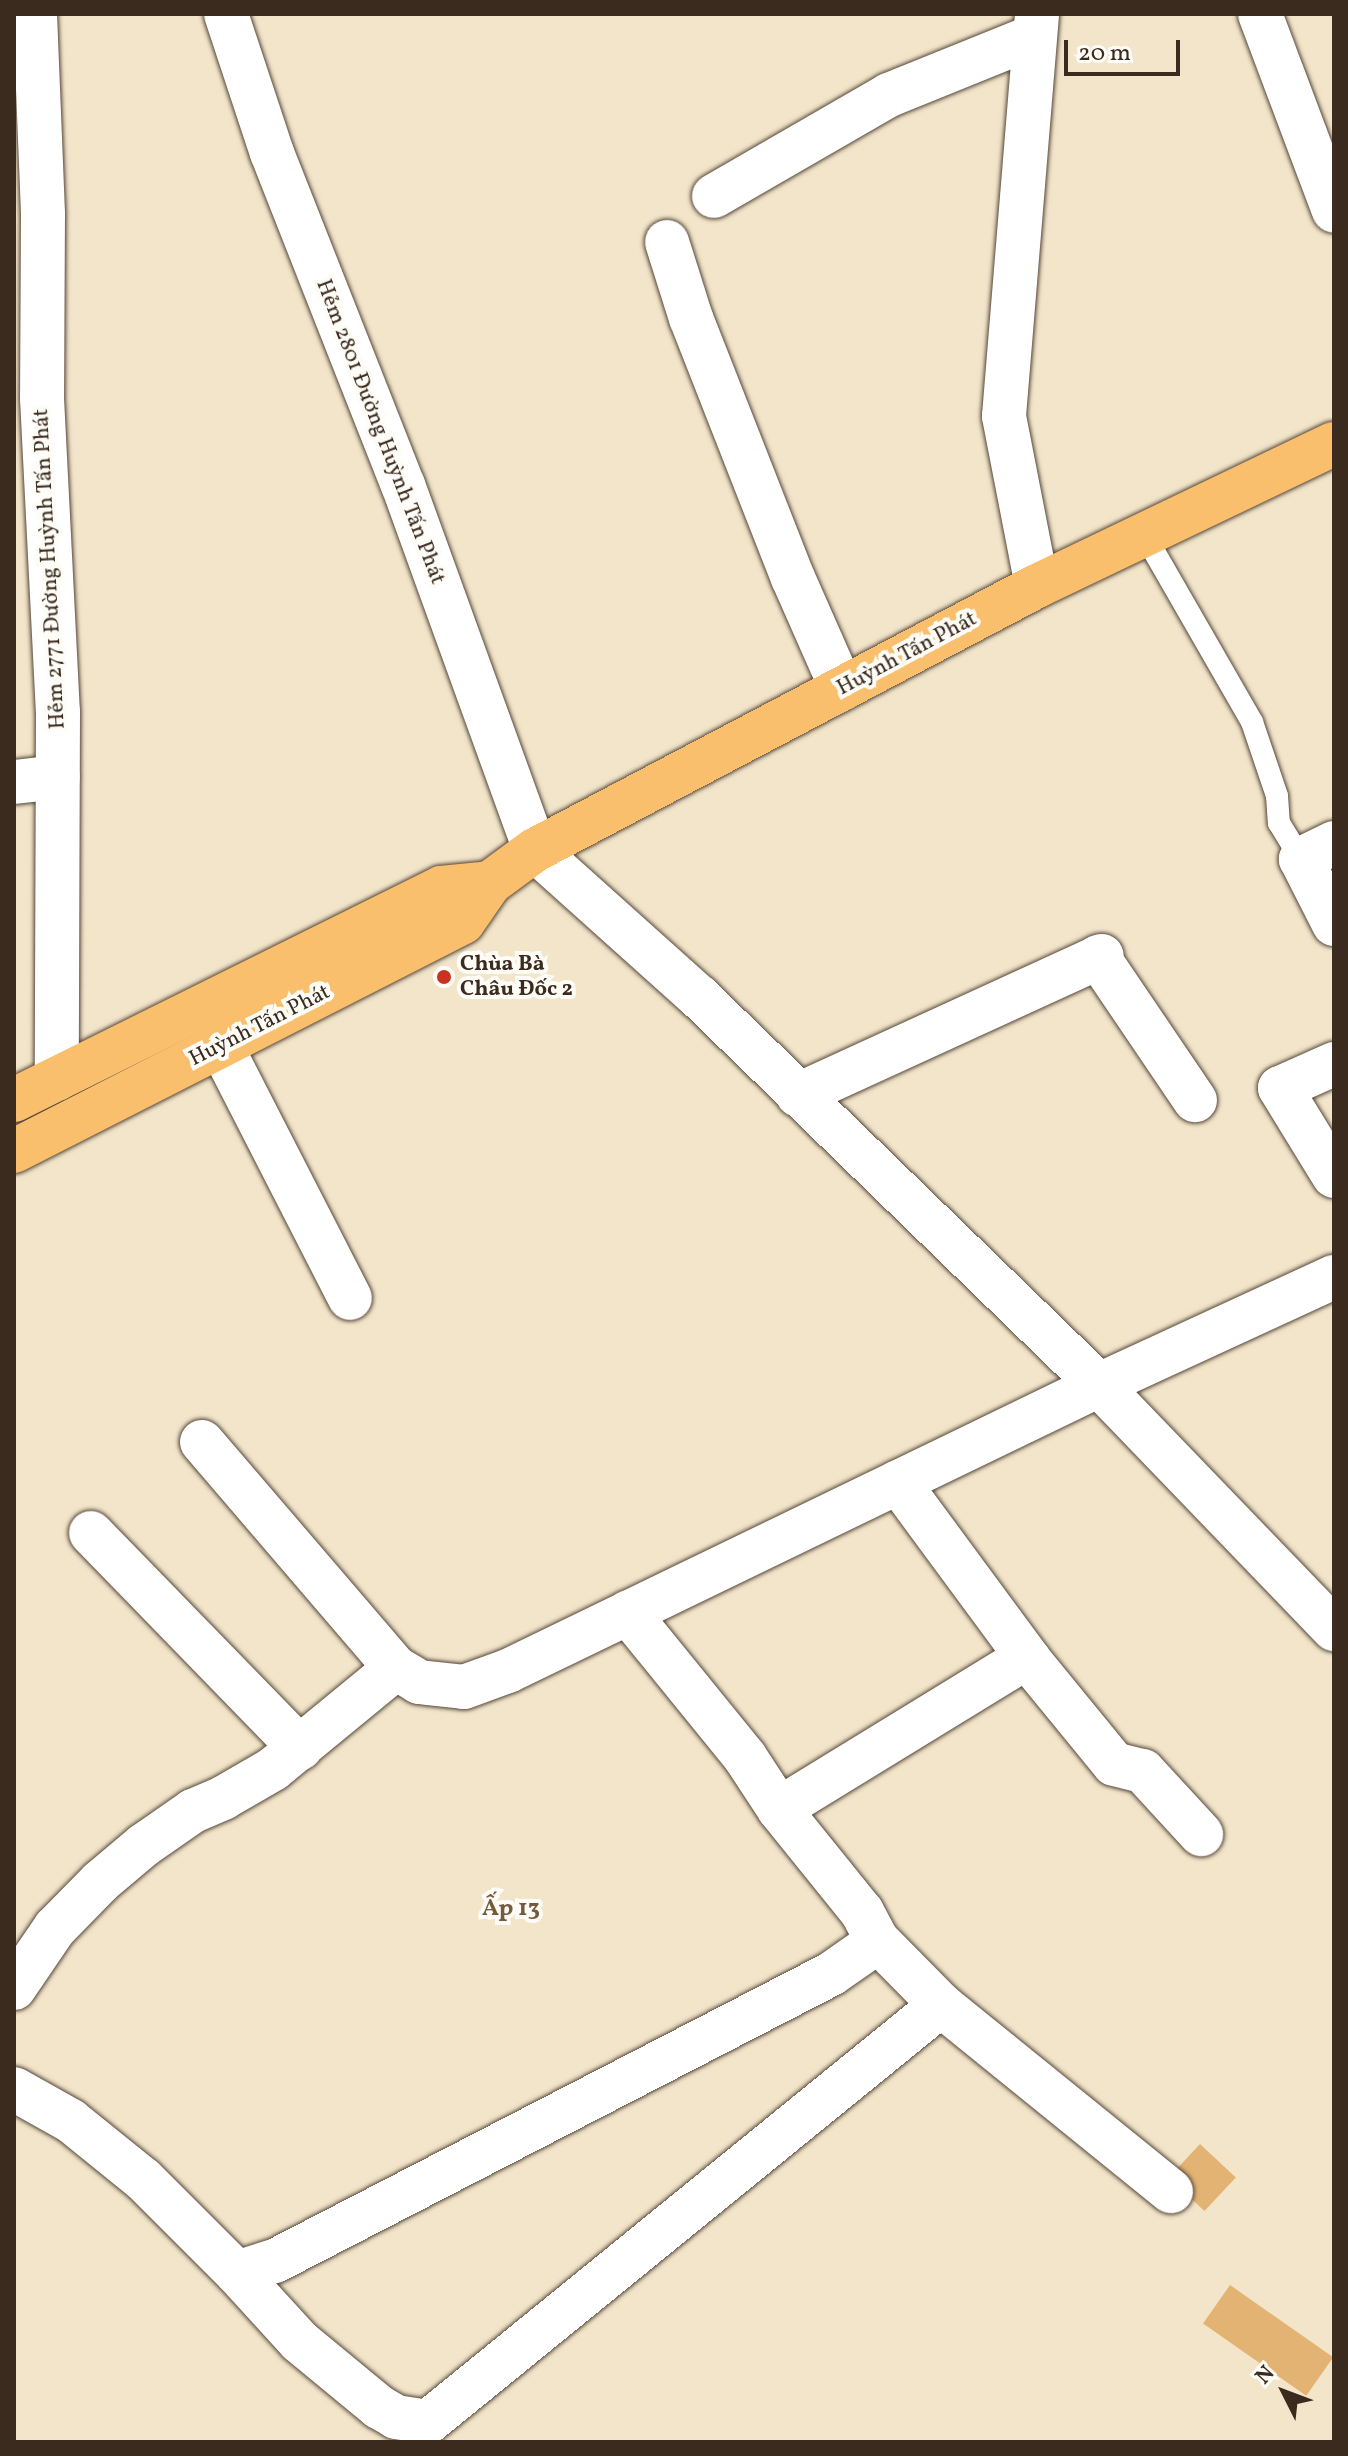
<!DOCTYPE html>
<html>
<head>
<meta charset="utf-8">
<style>
  body { margin:0 }
  #map { position:relative; width:1348px; height:2456px; overflow:hidden; background:#f2e5ca; font-family:Vollkorn,serif }
  div>[style] { position:absolute }
  .building>* { inset:0; background:#e3b373; transform-origin:0 0 }
  .roads { filter:drop-shadow(0 0 2px #564638) drop-shadow(0 0 2px #564638) }
  .lane>* { height:22px; margin:-11px; padding:0 11px; transform-origin:11px; border-radius:11px; background:#fff }
  .street>* { height:44px; margin:-22px; padding:0 22px; transform-origin:22px; border-radius:22px; background:#fff }
  .primary>* { height:44px; margin:-22px; padding:0 22px; transform-origin:22px; border-radius:22px; background:#f9bf6d }
  .dots>* { width:22px; height:22px; translate:-50% -50%; box-sizing:border-box; border:4px solid #fdfcf7; border-radius:50% }
  span { translate:-50% -50%; white-space:nowrap; text-align:center; line-height:1.15; -webkit-text-stroke:8px #fdfcf7; paint-order:stroke }
  .street-label { font-size:22px; color:#3b2a1e }
  .poi-label { font-size:22px; color:#3b2a1e; font-weight:700 }
  .left { translate:0 -50%; text-align:left }
  .neighbourhood-label { font-size:24px; color:#765a3c; font-weight:700 }
  .frame { position:absolute; inset:0; border:16px solid #3b2a1e; pointer-events:none }
  .north { position:absolute; left:1244px; top:2352px; width:80px; height:80px; -webkit-text-stroke:6px #fdfcf7; paint-order:stroke; rotate:312deg; font-size:22px; font-weight:700; line-height:32px; text-align:center; color:#3b2a1e }
  .north::after { content:''; display:block; margin:auto; width:28px; height:36px; background:#3b2a1e; clip-path:polygon(50% 0,100% 100%,50% 72%,0 100%) }
  .scale { position:absolute; left:1064px; top:40px; width:116px; height:36px; box-sizing:border-box; border:4px solid #3b2a1e; border-top:0; padding-left:10px; font-size:24px; line-height:28px; white-space:nowrap; color:#3b2a1e; -webkit-text-stroke:6px #fdfcf7; paint-order:stroke }
</style>
</head>
<body>
<div id="map">
  <div class="building">
    <i style="left:1200px;top:2144px;width:49px;height:46px;rotate:43deg"></i>
    <i style="left:1230px;top:2285px;width:126px;height:47px;rotate:35deg"></i>
  </div>
  <div class="roads">
    <div class="lane">
      <i style="left:1144px;top:534px;width:217px;rotate:60.1deg"></i>
      <i style="left:1252px;top:722px;width:78px;rotate:71.3deg"></i>
      <i style="left:1277px;top:796px;width:27px;rotate:86deg"></i>
      <i style="left:1279px;top:823px;width:42px;rotate:58.6deg"></i>
    </div>
    <div class="street">
      <i style="left:35px;top:14px;width:200px;rotate:87.7deg"></i>
      <i style="left:43px;top:214px;width:184px;rotate:90.3deg"></i>
      <i style="left:42px;top:398px;width:314px;rotate:87.1deg"></i>
      <i style="left:58px;top:712px;width:367px;rotate:90.2deg"></i>
      <i style="left:226px;top:14px;width:146px;rotate:71.7deg"></i>
      <i style="left:272px;top:153px;width:357px;rotate:68.5deg"></i>
      <i style="left:403px;top:485px;width:388px;rotate:70.1deg"></i>
      <i style="left:535px;top:850px;width:220px;rotate:41.9deg"></i>
      <i style="left:699px;top:997px;width:557px;rotate:44.13deg"></i>
      <i style="left:1099px;top:1385px;width:339px;rotate:46.1deg"></i>
      <i style="left:1260px;top:14px;width:210px;rotate:69.4deg"></i>
      <i style="left:714px;top:196px;width:202px;rotate:-30deg"></i>
      <i style="left:889px;top:95px;width:157px;rotate:-22deg"></i>
      <i style="left:667px;top:242px;width:80px;rotate:72.5deg"></i>
      <i style="left:691px;top:318px;width:279px;rotate:68.6deg"></i>
      <i style="left:793px;top:578px;width:121px;rotate:66.2deg"></i>
      <i style="left:1037px;top:586px;width:173px;rotate:-101deg"></i>
      <i style="left:1004px;top:416px;width:403px;rotate:-85.3deg"></i>
      <i style="left:14px;top:782px;width:44px;rotate:-6.5deg"></i>
      <i style="left:1334px;top:843px;width:37px;rotate:154deg"></i>
      <i style="left:1301px;top:859px;width:73px;rotate:63.1deg"></i>
      <i style="left:1098px;top:957px;width:173px;rotate:55.9deg"></i>
      <i style="left:221px;top:1046px;width:283px;rotate:62.9deg"></i>
      <i style="left:1334px;top:1064px;width:59px;rotate:156deg"></i>
      <i style="left:1280px;top:1088px;width:103px;rotate:58.5deg"></i>
      <i style="left:798px;top:1095px;width:334px;rotate:-24.6deg"></i>
      <i style="left:202px;top:1442px;width:298px;rotate:49.4deg"></i>
      <i style="left:396px;top:1668px;width:27px;rotate:31deg"></i>
      <i style="left:419px;top:1682px;width:45px;rotate:6.3deg"></i>
      <i style="left:464px;top:1687px;width:47px;rotate:-20deg"></i>
      <i style="left:508px;top:1671px;width:657px;rotate:-25.82deg"></i>
      <i style="left:1099px;top:1385px;width:259px;rotate:-24.7deg"></i>
      <i style="left:898px;top:1482px;width:221px;rotate:53.6deg"></i>
      <i style="left:91px;top:1533px;width:300px;rotate:45.8deg"></i>
      <i style="left:779px;top:1809px;width:278px;rotate:-31.5deg"></i>
      <i style="left:1016px;top:1664px;width:14px;rotate:-17deg"></i>
      <i style="left:1029px;top:1660px;width:134px;rotate:50.7deg"></i>
      <i style="left:1114px;top:1764px;width:30px;rotate:14deg"></i>
      <i style="left:1143px;top:1771px;width:86px;rotate:47.4deg"></i>
      <i style="left:877px;top:1940px;width:91px;rotate:45.4deg"></i>
      <i style="left:941px;top:2005px;width:296px;rotate:39deg"></i>
      <i style="left:14px;top:1988px;width:73px;rotate:-55.7deg"></i>
      <i style="left:55px;top:1928px;width:64px;rotate:-45.6deg"></i>
      <i style="left:100px;top:1882px;width:57px;rotate:-40.1deg"></i>
      <i style="left:144px;top:1845px;width:60px;rotate:-34.8deg"></i>
      <i style="left:193px;top:1811px;width:33px;rotate:-23deg"></i>
      <i style="left:223px;top:1798px;width:58px;rotate:-30.1deg"></i>
      <i style="left:273px;top:1769px;width:159px;rotate:-39.4deg"></i>
      <i style="left:14px;top:2089px;width:65px;rotate:29.3deg"></i>
      <i style="left:71px;top:2121px;width:92px;rotate:38.9deg"></i>
      <i style="left:143px;top:2179px;width:133px;rotate:45deg"></i>
      <i style="left:237px;top:2273px;width:40px;rotate:-18deg"></i>
      <i style="left:275px;top:2261px;width:626px;rotate:-27.3deg"></i>
      <i style="left:831px;top:1974px;width:40px;rotate:-34.9deg"></i>
      <i style="left:864px;top:1951px;width:17px;rotate:-40deg"></i>
      <i style="left:877px;top:1940px;width:32px;rotate:-118deg"></i>
      <i style="left:862px;top:1912px;width:132px;rotate:-128.9deg"></i>
      <i style="left:779px;top:1809px;width:62px;rotate:-123.2deg"></i>
      <i style="left:745px;top:1757px;width:186px;rotate:-129.1deg"></i>
      <i style="left:237px;top:2273px;width:92px;rotate:47.6deg"></i>
      <i style="left:299px;top:2341px;width:104px;rotate:39.5deg"></i>
      <i style="left:379px;top:2407px;width:20px;rotate:30deg"></i>
      <i style="left:396px;top:2417px;width:32px;rotate:9deg"></i>
      <i style="left:428px;top:2422px;width:661px;rotate:-39.11deg"></i>
    </div>
    <div class="primary">
      <i style="left:14px;top:1100px;width:477px;rotate:-26.4deg"></i>
      <i style="left:441px;top:888px;width:49px;rotate:-5.8deg"></i>
      <i style="left:14px;top:1151px;width:504px;rotate:-27.02deg"></i>
      <i style="left:463px;top:922px;width:47px;rotate:-55.3deg"></i>
      <i style="left:490px;top:883px;width:56px;rotate:-36.3deg"></i>
      <i style="left:535px;top:850px;width:567px;rotate:-27.74deg"></i>
      <i style="left:1037px;top:586px;width:329px;rotate:-25.6deg"></i>
    </div>
  </div>
  <div class="dots">
    <i style="left:444px;top:977px;background:#c8321e"></i>
  </div>
  <div class="street-label">
    <span style="left:380px;top:432px;rotate:69deg">Hẻm 2801 Đường Huỳnh Tấn Phát</span>
    <span style="left:50px;top:569px;rotate:-93deg">Hẻm 2771 Đường Huỳnh Tấn Phát</span>
    <span style="left:907px;top:654px;rotate:-28deg">Huỳnh Tấn Phát</span>
    <span style="left:260px;top:1026px;rotate:-27deg">Huỳnh Tấn Phát</span>
  </div>
  <div class="poi-label">
    <span class="left" style="left:460px;top:977px">Chùa Bà<br>Châu Đốc 2</span>
  </div>
  <div class="neighbourhood-label">
    <span style="left:511px;top:1910px">Ấp 13</span>
  </div>
  <div class="frame"></div>
  <div class="north">N</div>
  <div class="scale">20 m</div>
</div>
</body>
</html>
